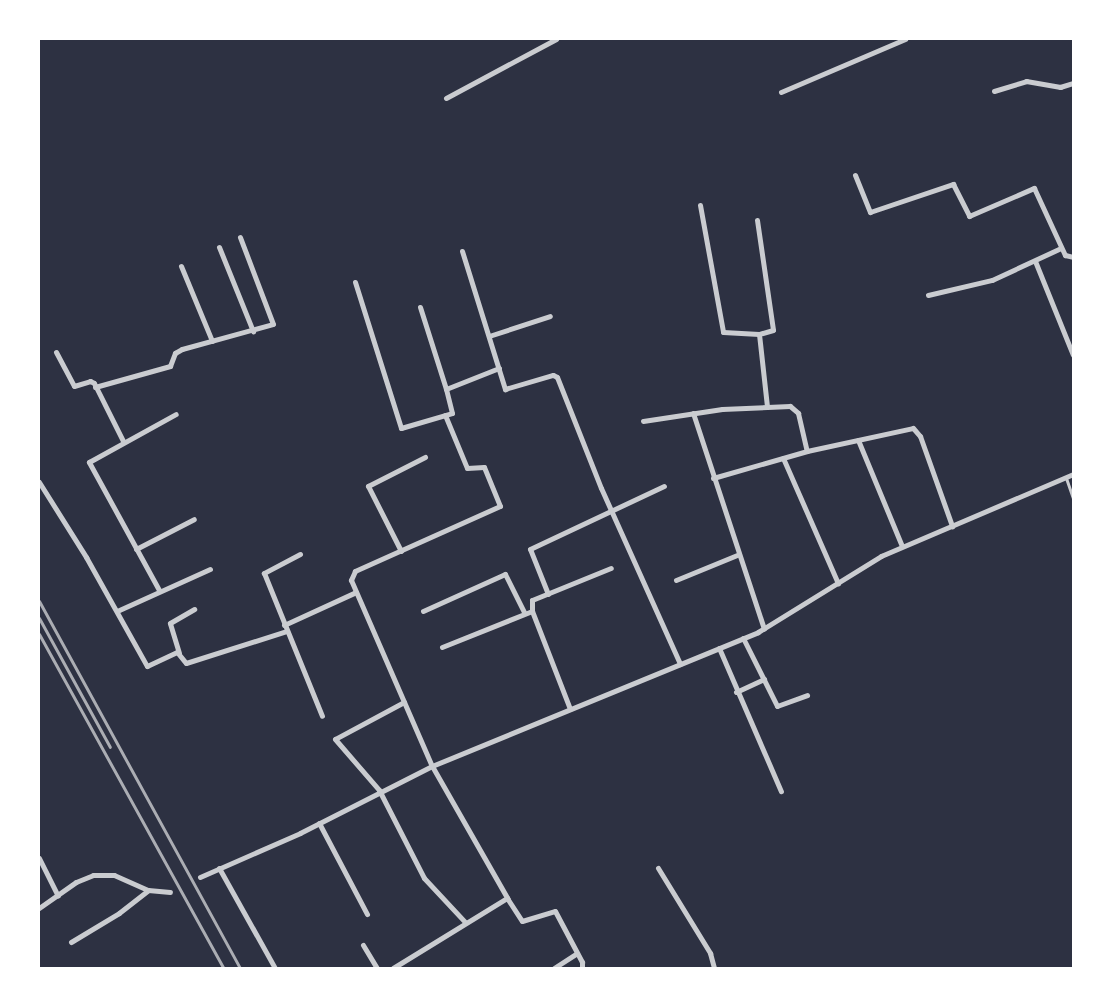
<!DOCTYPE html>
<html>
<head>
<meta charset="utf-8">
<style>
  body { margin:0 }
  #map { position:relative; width:1112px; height:1007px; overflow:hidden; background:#2d3142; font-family:"Open Sans",sans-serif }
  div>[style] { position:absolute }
  .service>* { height:3px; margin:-1.5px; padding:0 1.5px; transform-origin:1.5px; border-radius:1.5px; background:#caccd0 }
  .minor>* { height:5px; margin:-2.5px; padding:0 2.5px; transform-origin:2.5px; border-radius:2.5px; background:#caccd0 }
  .rail>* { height:3px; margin:-1.5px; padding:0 1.5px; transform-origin:1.5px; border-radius:1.5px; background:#abadb3 }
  span { translate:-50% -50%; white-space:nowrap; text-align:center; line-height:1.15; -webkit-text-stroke:4px #fff; paint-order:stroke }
  .frame { position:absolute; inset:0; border:40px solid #fff; pointer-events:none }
</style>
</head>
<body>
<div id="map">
  <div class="service">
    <i style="left:1066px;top:478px;width:21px;rotate:71deg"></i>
  </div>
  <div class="minor">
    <i style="left:994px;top:91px;width:34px;rotate:-17deg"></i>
    <i style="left:1026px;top:81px;width:35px;rotate:10deg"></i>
    <i style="left:1060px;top:87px;width:14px;rotate:-17deg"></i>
    <i style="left:781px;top:92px;width:135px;rotate:-23.1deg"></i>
    <i style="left:446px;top:98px;width:125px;rotate:-28.2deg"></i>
    <i style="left:855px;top:175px;width:40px;rotate:68deg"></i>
    <i style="left:870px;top:212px;width:88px;rotate:-18.6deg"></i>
    <i style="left:953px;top:184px;width:36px;rotate:63deg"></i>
    <i style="left:969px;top:216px;width:71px;rotate:-23.3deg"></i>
    <i style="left:1034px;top:188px;width:74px;rotate:65.2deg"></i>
    <i style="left:1065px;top:255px;width:8px;rotate:14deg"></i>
    <i style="left:700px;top:205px;width:129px;rotate:79.7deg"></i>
    <i style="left:723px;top:332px;width:36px;rotate:3deg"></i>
    <i style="left:759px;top:334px;width:73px;rotate:83.7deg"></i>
    <i style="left:757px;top:220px;width:111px;rotate:81.7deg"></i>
    <i style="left:773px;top:330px;width:15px;rotate:164deg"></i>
    <i style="left:219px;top:247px;width:91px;rotate:68deg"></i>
    <i style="left:462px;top:251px;width:145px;rotate:72.7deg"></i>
    <i style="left:505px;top:389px;width:50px;rotate:-16.3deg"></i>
    <i style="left:553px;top:375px;width:4px;rotate:27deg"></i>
    <i style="left:557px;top:377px;width:119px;rotate:68.4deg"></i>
    <i style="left:601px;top:488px;width:193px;rotate:65.8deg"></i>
    <i style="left:1035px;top:261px;width:101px;rotate:68deg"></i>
    <i style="left:181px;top:266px;width:81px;rotate:67.5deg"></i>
    <i style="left:355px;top:282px;width:153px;rotate:72.5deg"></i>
    <i style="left:401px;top:428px;width:53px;rotate:-16.4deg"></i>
    <i style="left:452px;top:413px;width:25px;rotate:-104deg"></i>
    <i style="left:446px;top:389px;width:57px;rotate:-21.6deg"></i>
    <i style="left:928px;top:295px;width:66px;rotate:-13.2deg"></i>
    <i style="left:992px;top:280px;width:76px;rotate:-24.9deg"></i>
    <i style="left:420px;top:307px;width:86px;rotate:72.4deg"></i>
    <i style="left:489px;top:336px;width:64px;rotate:-18.2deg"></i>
    <i style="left:56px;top:352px;width:38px;rotate:62deg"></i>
    <i style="left:74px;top:386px;width:17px;rotate:-17deg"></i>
    <i style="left:90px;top:381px;width:4px;rotate:27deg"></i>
    <i style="left:94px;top:383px;width:65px;rotate:63.4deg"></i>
    <i style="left:95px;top:387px;width:78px;rotate:-15.6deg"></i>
    <i style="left:170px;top:366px;width:14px;rotate:-69deg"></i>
    <i style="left:175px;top:353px;width:8px;rotate:-30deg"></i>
    <i style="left:182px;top:349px;width:94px;rotate:-15.4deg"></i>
    <i style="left:273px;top:324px;width:93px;rotate:-110.8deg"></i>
    <i style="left:693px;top:413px;width:227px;rotate:71.8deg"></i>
    <i style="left:445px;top:415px;width:57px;rotate:67.5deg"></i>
    <i style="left:467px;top:468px;width:17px;rotate:-3deg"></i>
    <i style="left:484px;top:467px;width:42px;rotate:67.7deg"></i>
    <i style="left:500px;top:506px;width:159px;rotate:155.9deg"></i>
    <i style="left:355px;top:571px;width:10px;rotate:114deg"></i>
    <i style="left:351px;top:580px;width:203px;rotate:66.5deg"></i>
    <i style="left:432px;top:766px;width:153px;rotate:60.3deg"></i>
    <i style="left:643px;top:421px;width:80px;rotate:-8.6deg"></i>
    <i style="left:722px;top:409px;width:68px;rotate:-2.5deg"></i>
    <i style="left:790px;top:406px;width:11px;rotate:41deg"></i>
    <i style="left:798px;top:413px;width:39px;rotate:77deg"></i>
    <i style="left:858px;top:440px;width:115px;rotate:67.5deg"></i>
    <i style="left:783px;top:458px;width:137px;rotate:66.3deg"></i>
    <i style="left:713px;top:478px;width:98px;rotate:-16deg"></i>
    <i style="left:807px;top:451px;width:108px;rotate:-12.2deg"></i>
    <i style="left:913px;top:428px;width:11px;rotate:49deg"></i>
    <i style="left:920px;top:436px;width:96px;rotate:70.4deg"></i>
    <i style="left:39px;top:482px;width:89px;rotate:57.9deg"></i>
    <i style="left:86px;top:557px;width:125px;rotate:60.8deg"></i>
    <i style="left:147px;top:666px;width:33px;rotate:-25deg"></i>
    <i style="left:177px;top:652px;width:14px;rotate:51deg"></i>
    <i style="left:186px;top:663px;width:106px;rotate:-17.6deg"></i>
    <i style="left:136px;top:549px;width:65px;rotate:-27.3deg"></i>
    <i style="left:401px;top:551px;width:73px;rotate:-116.9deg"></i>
    <i style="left:368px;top:486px;width:64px;rotate:-27deg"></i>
    <i style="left:300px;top:554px;width:41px;rotate:152.2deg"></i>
    <i style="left:264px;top:573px;width:154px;rotate:67.9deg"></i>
    <i style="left:676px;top:580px;width:66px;rotate:-22.3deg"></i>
    <i style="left:159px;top:590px;width:146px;rotate:-118.7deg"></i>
    <i style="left:89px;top:462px;width:99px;rotate:-28.9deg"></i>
    <i style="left:548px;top:594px;width:48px;rotate:-111.8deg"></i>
    <i style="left:530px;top:549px;width:148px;rotate:-25.2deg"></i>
    <i style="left:117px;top:611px;width:102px;rotate:-24.3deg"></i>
    <i style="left:423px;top:611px;width:90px;rotate:-24.3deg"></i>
    <i style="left:505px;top:574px;width:42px;rotate:63.4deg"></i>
    <i style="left:532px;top:611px;width:11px;rotate:-90deg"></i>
    <i style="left:532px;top:600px;width:85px;rotate:-22.1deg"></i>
    <i style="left:284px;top:625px;width:79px;rotate:-24.6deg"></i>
    <i style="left:743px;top:638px;width:76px;rotate:63.4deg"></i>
    <i style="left:777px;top:706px;width:32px;rotate:-20deg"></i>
    <i style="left:442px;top:647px;width:97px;rotate:-21.8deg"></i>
    <i style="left:532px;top:611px;width:105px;rotate:68.8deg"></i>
    <i style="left:719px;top:648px;width:156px;rotate:66.6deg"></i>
    <i style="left:179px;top:653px;width:31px;rotate:-107deg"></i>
    <i style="left:170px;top:623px;width:28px;rotate:-30deg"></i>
    <i style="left:736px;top:692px;width:31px;rotate:-25deg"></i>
    <i style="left:404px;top:702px;width:78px;rotate:151.8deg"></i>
    <i style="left:335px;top:739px;width:67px;rotate:49.2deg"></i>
    <i style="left:379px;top:790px;width:99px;rotate:62.9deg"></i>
    <i style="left:424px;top:878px;width:60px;rotate:47deg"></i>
    <i style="left:319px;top:823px;width:103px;rotate:62.2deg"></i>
    <i style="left:39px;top:858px;width:42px;rotate:63.4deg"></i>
    <i style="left:219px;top:868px;width:115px;rotate:60.8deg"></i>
    <i style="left:658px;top:868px;width:100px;rotate:58.5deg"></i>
    <i style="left:710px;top:953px;width:16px;rotate:75deg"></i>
    <i style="left:200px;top:877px;width:109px;rotate:-23.7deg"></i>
    <i style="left:300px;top:833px;width:148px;rotate:-26.9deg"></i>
    <i style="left:432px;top:766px;width:352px;rotate:-22.3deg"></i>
    <i style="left:758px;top:632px;width:145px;rotate:-31.7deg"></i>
    <i style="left:881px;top:556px;width:209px;rotate:-23.1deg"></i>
    <i style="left:39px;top:908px;width:45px;rotate:-35.1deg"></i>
    <i style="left:76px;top:882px;width:18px;rotate:-22deg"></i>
    <i style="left:93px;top:875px;width:21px"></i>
    <i style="left:114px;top:875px;width:37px;rotate:24deg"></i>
    <i style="left:148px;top:890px;width:22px;rotate:5deg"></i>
    <i style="left:71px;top:942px;width:56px;rotate:-31.1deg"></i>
    <i style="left:119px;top:913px;width:37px;rotate:-38deg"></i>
    <i style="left:363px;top:945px;width:27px;rotate:59deg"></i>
    <i style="left:393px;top:968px;width:134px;rotate:-31.6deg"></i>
    <i style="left:507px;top:898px;width:27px;rotate:57deg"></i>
    <i style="left:522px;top:921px;width:34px;rotate:-17deg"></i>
    <i style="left:555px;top:911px;width:58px;rotate:62.1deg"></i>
    <i style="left:582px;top:962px;width:6px;rotate:90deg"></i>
    <i style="left:554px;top:968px;width:27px;rotate:-33deg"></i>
  </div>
  <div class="rail">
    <i style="left:39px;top:601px;width:418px;rotate:61.3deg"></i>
    <i style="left:39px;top:618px;width:147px;rotate:61.2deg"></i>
    <i style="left:39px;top:634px;width:381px;rotate:61.1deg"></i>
  </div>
  <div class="frame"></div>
</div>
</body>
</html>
